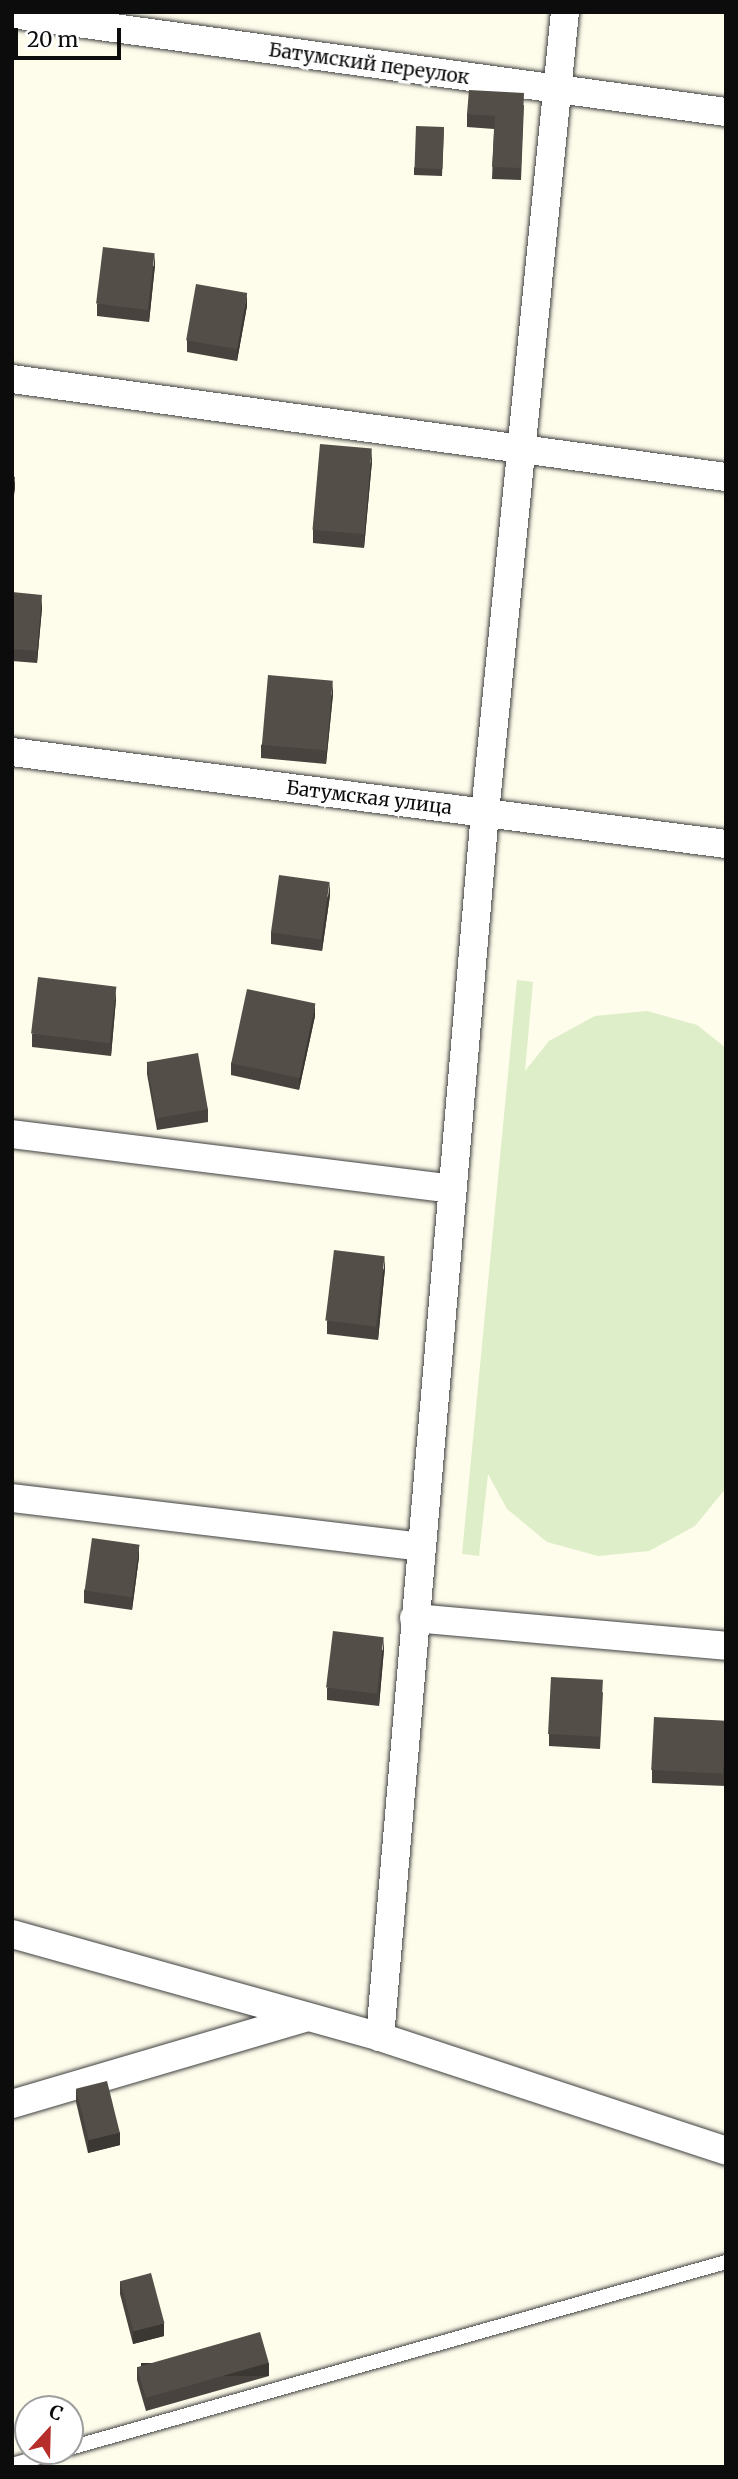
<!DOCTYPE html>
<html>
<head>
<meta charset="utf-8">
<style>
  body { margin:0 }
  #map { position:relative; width:738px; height:2479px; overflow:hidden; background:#fefceb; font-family:Merriweather,serif }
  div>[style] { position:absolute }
  .pitch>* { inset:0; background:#deeec8 }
  .roads { filter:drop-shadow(0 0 2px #3f3f3f) drop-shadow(0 0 2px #3f3f3f) }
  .lane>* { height:14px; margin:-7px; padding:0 7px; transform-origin:7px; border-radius:7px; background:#fff }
  .street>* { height:28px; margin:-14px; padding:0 14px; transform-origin:14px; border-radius:14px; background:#fff }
  .wall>* { inset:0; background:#48433e }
  .shaded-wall>* { inset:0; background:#3b3732; transform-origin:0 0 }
  .building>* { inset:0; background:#544e48; transform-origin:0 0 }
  span { translate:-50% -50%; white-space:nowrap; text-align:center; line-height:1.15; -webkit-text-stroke:7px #fff; paint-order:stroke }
  .street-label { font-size:19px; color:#0c0c0c }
  .frame { position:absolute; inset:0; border:14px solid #0c0c0c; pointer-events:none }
  .north { position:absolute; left:14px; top:2395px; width:70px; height:70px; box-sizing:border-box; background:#fff; border:2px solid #9e9e9e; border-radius:50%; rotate:22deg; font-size:19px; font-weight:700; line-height:28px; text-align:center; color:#0c0c0c }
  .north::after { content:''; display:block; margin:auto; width:24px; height:32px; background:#b62d2a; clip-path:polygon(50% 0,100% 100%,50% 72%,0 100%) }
  .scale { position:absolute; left:14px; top:28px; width:107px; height:32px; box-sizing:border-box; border:4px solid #0c0c0c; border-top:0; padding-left:9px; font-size:21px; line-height:24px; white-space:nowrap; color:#0c0c0c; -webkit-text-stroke:5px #fff; paint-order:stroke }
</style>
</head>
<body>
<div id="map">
  <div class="pitch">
    <i style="clip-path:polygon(517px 980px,533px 982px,525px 1071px,549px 1041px,595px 1016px,647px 1011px,697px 1025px,726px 1048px,726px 1488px,695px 1526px,649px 1551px,598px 1556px,547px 1542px,507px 1509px,488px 1474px,479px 1556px,462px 1554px)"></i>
  </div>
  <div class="roads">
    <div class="lane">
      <i style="left:70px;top:2448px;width:682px;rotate:-15.83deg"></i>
      <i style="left:12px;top:2465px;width:50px;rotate:-16.3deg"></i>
    </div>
    <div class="street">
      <i style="left:12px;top:14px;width:721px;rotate:7.82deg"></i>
      <i style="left:12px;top:379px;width:721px;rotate:7.82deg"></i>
      <i style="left:12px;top:752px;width:720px;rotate:7.34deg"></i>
      <i style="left:12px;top:1134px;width:443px;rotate:7.1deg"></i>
      <i style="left:12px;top:1498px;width:411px;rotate:6.8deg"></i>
      <i style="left:414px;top:1618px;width:313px;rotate:5.1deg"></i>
      <i style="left:12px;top:1934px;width:382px;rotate:15.6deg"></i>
      <i style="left:380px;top:2037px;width:364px;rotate:18.2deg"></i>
      <i style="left:380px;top:2037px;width:1228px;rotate:-85.1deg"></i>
      <i style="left:485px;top:813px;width:805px;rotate:-84.3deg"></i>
      <i style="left:12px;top:2104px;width:308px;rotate:-16.4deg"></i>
    </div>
  </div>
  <div class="wall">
    <i style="clip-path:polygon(524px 105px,521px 180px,492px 179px,494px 129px,467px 127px,467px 114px)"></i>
    <i style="clip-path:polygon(444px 127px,442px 176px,414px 175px,414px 168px)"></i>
    <i style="clip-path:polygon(155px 265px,149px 322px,97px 316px,97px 304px)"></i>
    <i style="clip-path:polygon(247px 306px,237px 361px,187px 352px,187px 340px)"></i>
    <i style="clip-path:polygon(372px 461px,364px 548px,313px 543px,313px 530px)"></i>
    <i style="clip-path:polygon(12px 592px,42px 608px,37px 663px,12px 661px)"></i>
    <i style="clip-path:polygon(333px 694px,326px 764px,261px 758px,261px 745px)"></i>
    <i style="clip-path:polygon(330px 895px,322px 951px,271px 944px,271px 932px)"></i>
    <i style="clip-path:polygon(116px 999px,111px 1056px,32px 1047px,32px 1034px)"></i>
    <i style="clip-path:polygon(315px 1016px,299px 1090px,231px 1075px,231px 1063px)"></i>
    <i style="clip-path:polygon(147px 1062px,208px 1109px,208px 1122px,157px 1130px,147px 1074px)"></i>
    <i style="clip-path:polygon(385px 1268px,378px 1340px,327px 1334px,327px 1321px)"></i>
    <i style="clip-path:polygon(139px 1557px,132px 1610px,84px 1603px,84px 1590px)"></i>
    <i style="clip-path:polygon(384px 1649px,379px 1706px,327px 1700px,327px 1688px)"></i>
    <i style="clip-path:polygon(603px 1692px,600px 1749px,549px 1746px,549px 1734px)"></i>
    <i style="clip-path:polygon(726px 1721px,726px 1786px,652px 1783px,652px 1770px)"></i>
    <i style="clip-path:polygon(76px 2089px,120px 2145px,88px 2153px,76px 2102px)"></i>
    <i style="clip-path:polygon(120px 2281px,164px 2336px,133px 2344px,120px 2294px)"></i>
    <i style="clip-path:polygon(137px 2367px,269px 2376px,146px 2411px,137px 2380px)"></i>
  </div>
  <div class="shaded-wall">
    <i style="clip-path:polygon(155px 253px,155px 265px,149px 322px,149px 309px)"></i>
    <i style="clip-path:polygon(247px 293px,247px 306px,237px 361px,237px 349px)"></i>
    <i style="clip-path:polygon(372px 449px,372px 461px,364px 548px,364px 535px)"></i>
    <i style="clip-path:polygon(15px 477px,15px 489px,12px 507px,12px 495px)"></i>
    <i style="clip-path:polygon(42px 595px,42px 608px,37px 663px,37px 651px)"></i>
    <i style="clip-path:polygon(333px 681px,333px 694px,326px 764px,326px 752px)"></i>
    <i style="clip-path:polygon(330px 882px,330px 895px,322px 951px,322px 938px)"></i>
    <i style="clip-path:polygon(116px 987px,116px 999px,111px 1056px,111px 1044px)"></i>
    <i style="clip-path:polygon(315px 1004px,315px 1016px,299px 1090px,299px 1078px)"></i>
    <i style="clip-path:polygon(385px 1256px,385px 1268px,378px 1340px,378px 1327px)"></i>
    <i style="clip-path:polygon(139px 1545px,139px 1557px,132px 1610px,132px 1597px)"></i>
    <i style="clip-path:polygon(384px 1637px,384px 1649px,379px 1706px,379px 1693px)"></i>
    <i style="clip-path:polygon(120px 2132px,120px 2145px,88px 2153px,88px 2140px)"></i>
    <i style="clip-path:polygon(164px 2323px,164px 2336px,133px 2344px,133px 2331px)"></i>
    <i style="left:269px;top:2363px;width:13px;height:128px;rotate:90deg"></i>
  </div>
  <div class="building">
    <i style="clip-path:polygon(469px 90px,524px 93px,521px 168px,492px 167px,495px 116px,467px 114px)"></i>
    <i style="left:416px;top:126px;width:28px;height:42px;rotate:2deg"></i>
    <i style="left:103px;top:247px;width:52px;height:57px;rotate:7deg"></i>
    <i style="left:196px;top:284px;width:52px;height:57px;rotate:10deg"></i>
    <i style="left:320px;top:444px;width:52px;height:86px;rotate:5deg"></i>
    <i style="clip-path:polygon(12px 476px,15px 477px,12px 495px)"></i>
    <i style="clip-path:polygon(12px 592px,42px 595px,37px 651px,12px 649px)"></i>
    <i style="left:268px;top:675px;width:65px;height:70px;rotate:5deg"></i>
    <i style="left:279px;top:875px;width:51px;height:58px;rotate:8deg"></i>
    <i style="left:38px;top:977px;width:79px;height:57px;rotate:7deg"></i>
    <i style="left:247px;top:989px;width:70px;height:76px;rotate:12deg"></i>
    <i style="left:198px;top:1053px;width:57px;height:52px;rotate:80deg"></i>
    <i style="left:334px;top:1250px;width:51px;height:71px;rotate:7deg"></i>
    <i style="left:92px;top:1538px;width:48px;height:53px;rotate:8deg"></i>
    <i style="left:333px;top:1631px;width:51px;height:57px;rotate:7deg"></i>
    <i style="left:551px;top:1677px;width:52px;height:57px;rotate:3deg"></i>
    <i style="left:654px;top:1717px;width:72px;height:53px;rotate:3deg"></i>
    <i style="left:107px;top:2081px;width:53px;height:32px;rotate:76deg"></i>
    <i style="left:151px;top:2273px;width:52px;height:32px;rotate:75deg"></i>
    <i style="left:260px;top:2332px;width:32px;height:128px;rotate:74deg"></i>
  </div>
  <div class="street-label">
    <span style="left:369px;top:64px;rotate:8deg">Батумский переулок</span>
    <span style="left:369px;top:798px;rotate:7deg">Батумская улица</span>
  </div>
  <div class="frame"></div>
  <div class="north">С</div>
  <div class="scale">20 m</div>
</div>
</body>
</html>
